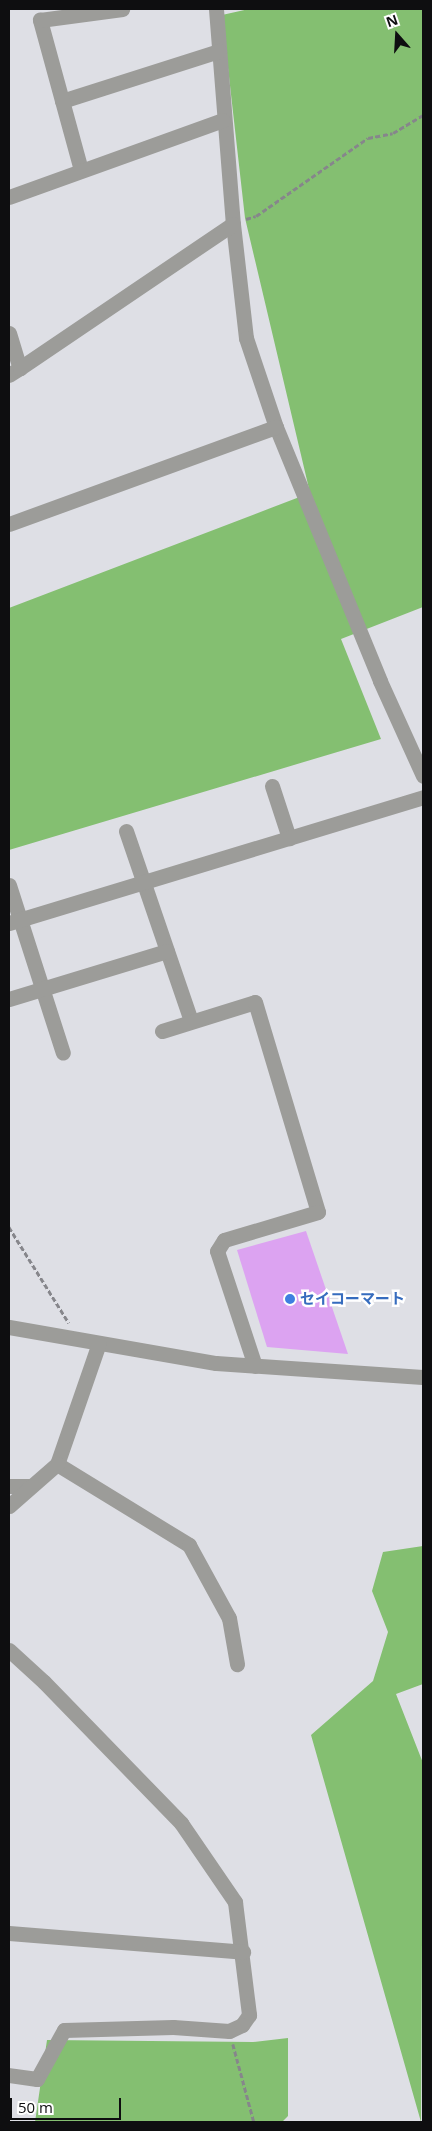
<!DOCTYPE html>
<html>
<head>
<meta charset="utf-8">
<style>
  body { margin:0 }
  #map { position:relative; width:432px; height:2131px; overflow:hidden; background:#dedfe5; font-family:"Open Sans","Noto Sans JP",sans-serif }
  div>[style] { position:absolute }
  .forest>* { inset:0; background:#84bf71 }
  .building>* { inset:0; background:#dca3f1 }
  .path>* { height:2.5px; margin-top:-1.25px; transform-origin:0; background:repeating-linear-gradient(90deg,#86868b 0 5px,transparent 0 7.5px) }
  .minor>* { height:15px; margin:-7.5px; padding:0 7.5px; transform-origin:7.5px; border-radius:7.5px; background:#9c9c99 }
  .dots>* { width:14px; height:14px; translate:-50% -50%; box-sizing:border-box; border:2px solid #fff; border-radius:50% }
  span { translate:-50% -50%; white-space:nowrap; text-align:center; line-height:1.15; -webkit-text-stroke:5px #fff; paint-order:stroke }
  .shop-label { font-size:15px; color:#366cbe; font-weight:700 }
  .left { translate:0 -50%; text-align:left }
  .frame { position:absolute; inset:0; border:10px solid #0e0e10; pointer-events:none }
  .north { position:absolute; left:372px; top:10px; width:50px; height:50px; -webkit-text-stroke:4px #fff; paint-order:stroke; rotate:341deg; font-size:14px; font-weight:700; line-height:20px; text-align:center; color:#0e0e10 }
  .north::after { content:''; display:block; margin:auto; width:18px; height:22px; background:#0e0e10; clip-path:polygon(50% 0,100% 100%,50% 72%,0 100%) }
  .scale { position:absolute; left:10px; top:2098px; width:111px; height:22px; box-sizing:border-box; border:2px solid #0e0e10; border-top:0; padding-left:6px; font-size:15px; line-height:18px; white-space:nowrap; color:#0e0e10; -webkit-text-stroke:4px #fff; paint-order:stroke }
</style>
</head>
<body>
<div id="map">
  <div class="forest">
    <i style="clip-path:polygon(249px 9px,423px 9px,423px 607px,341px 639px,381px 739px,9px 850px,9px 608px,310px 493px,245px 218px,222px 15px)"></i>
    <i style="clip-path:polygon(423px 1546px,423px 1684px,396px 1694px,423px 1763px,421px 2122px,311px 1735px,373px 1681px,388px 1632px,372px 1591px,383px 1552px)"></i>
    <i style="clip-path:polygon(288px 2038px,288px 2116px,282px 2122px,35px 2122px,47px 2040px,253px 2042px)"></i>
  </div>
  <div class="building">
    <i style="clip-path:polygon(306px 1231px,348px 1354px,267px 1347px,237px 1250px)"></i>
  </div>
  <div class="path">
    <i style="left:246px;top:219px;width:10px;rotate:-17deg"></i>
    <i style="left:256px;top:216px;width:136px;rotate:-34.9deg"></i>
    <i style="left:368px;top:138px;width:25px;rotate:-11deg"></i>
    <i style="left:393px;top:133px;width:35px;rotate:-31deg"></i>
    <i style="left:9px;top:1227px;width:113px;rotate:58deg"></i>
    <i style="left:233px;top:2044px;width:81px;rotate:74.9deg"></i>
  </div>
  <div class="minor">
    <i style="left:216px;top:9px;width:216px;rotate:85.5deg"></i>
    <i style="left:233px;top:224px;width:115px;rotate:83.5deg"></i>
    <i style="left:246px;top:338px;width:94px;rotate:71.4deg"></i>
    <i style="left:276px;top:427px;width:274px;rotate:67.7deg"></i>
    <i style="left:380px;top:681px;width:104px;rotate:65.6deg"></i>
    <i style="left:62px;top:101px;width:165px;rotate:-17.7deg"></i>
    <i style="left:81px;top:170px;width:156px;rotate:-105.3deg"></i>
    <i style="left:40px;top:20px;width:83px;rotate:-7.6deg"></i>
    <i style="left:9px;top:197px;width:227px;rotate:-19.8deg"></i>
    <i style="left:9px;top:333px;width:37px;rotate:73deg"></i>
    <i style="left:20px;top:368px;width:13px;rotate:148deg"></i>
    <i style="left:20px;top:368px;width:257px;rotate:-34.1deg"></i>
    <i style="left:9px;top:524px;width:284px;rotate:-20deg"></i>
    <i style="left:272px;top:786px;width:55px;rotate:71.9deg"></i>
    <i style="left:126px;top:831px;width:201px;rotate:71.1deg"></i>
    <i style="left:9px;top:885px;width:176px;rotate:72.2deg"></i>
    <i style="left:9px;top:923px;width:433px;rotate:-16.9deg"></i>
    <i style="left:9px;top:999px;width:165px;rotate:-16.9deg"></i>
    <i style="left:162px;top:1031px;width:97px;rotate:-17.3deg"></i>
    <i style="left:255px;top:1002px;width:219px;rotate:73.3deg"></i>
    <i style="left:318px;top:1212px;width:98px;rotate:163.4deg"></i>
    <i style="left:224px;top:1240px;width:13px;rotate:122deg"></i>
    <i style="left:217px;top:1251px;width:121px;rotate:71.7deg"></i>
    <i style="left:9px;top:1327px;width:210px;rotate:9.9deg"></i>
    <i style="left:216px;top:1363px;width:207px;rotate:3.9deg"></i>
    <i style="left:99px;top:1343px;width:128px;rotate:109.1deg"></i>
    <i style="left:57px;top:1464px;width:155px;rotate:31.5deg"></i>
    <i style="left:189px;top:1545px;width:83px;rotate:61.3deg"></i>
    <i style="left:229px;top:1618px;width:47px;rotate:80.1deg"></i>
    <i style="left:9px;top:1486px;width:22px"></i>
    <i style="left:9px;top:1506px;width:64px;rotate:-41.2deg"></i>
    <i style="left:9px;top:1650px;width:47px;rotate:42.4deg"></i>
    <i style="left:44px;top:1682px;width:197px;rotate:45.8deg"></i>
    <i style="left:181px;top:1823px;width:96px;rotate:55.6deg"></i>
    <i style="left:235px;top:1902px;width:114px;rotate:82.9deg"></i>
    <i style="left:249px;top:2015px;width:12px;rotate:125deg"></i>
    <i style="left:242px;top:2025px;width:14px;rotate:155deg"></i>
    <i style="left:229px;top:2031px;width:56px;rotate:-175.9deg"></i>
    <i style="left:173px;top:2027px;width:109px;rotate:178.4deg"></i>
    <i style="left:64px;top:2030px;width:56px;rotate:118.9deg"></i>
    <i style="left:37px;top:2079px;width:28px;rotate:-172deg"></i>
    <i style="left:9px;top:1933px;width:235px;rotate:4.6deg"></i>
  </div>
  <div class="dots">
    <i style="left:290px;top:1299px;background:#3f7fe0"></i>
  </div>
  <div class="shop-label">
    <span class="left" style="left:300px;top:1299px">セイコーマート</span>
  </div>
  <div class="frame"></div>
  <div class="north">N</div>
  <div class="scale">50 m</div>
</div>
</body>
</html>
